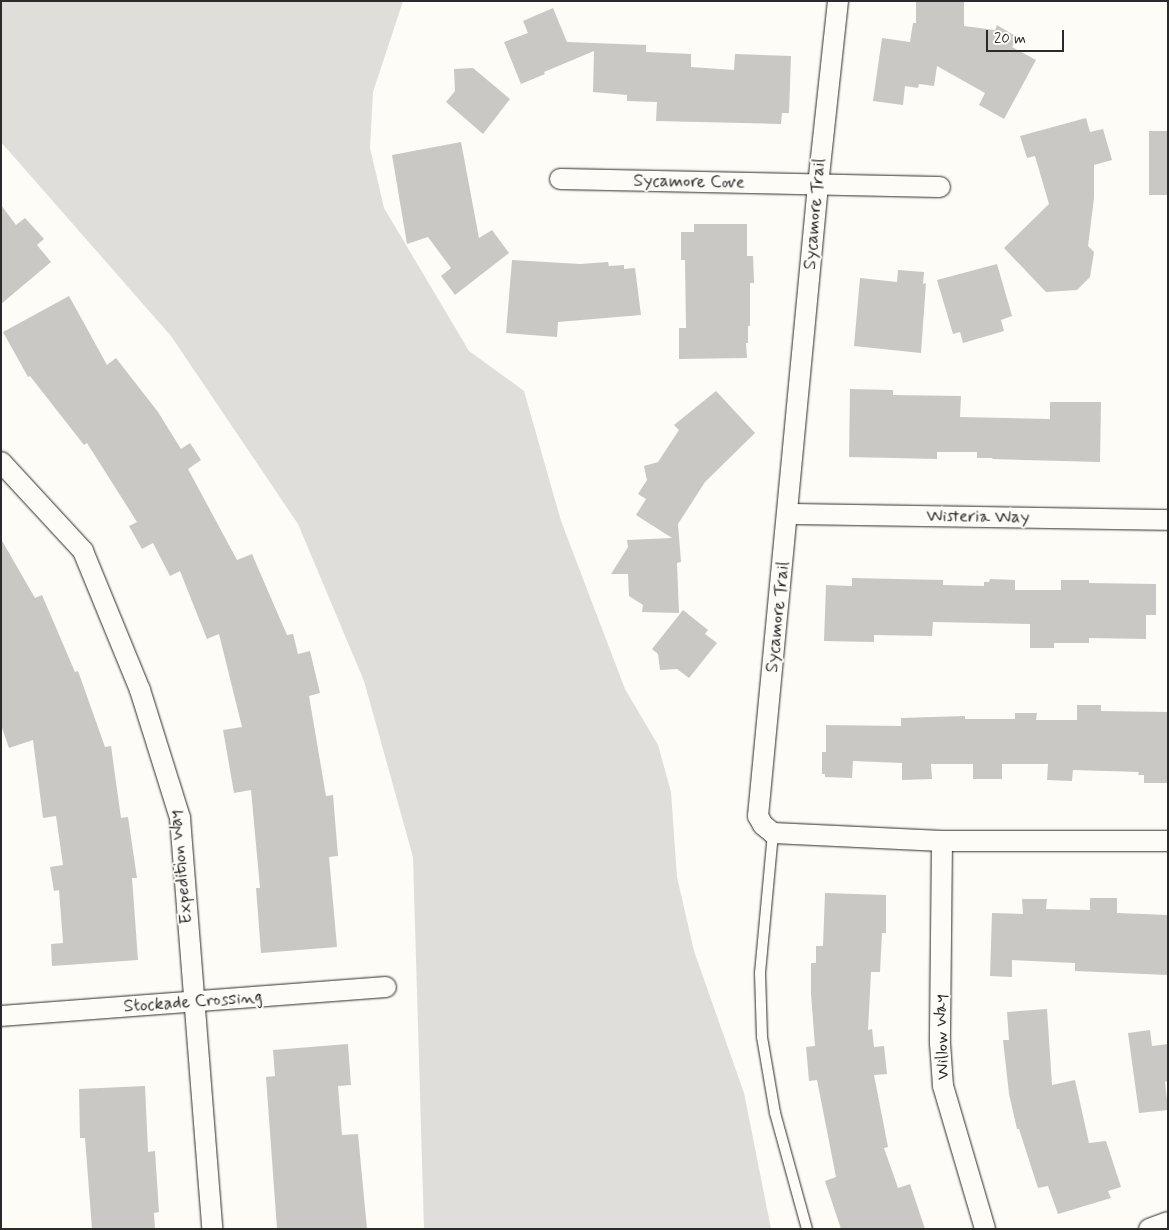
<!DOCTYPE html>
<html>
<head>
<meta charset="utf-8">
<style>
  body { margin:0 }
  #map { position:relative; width:1169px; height:1230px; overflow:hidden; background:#fdfcf7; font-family:Mynerve,sans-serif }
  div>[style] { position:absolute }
  .green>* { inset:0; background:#dfdeda }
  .building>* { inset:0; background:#c9c8c4; transform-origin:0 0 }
  .roads { filter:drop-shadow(0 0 1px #2b2b2b) drop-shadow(0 0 1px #2b2b2b) }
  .service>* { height:10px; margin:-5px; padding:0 5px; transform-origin:5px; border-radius:5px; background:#fdfcf7 }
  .minor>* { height:20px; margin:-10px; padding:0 10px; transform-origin:10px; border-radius:10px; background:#fdfcf7 }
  span { translate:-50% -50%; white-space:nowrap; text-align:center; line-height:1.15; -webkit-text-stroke:4px #fdfcf7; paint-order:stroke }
  .street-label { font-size:18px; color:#2b2b2b }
  .frame { position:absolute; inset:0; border:2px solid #2b2b2b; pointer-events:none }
  .scale { position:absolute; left:986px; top:30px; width:78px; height:22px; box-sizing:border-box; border:2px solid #2b2b2b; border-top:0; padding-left:6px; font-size:15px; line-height:18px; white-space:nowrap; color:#2b2b2b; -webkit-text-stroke:4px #fdfcf7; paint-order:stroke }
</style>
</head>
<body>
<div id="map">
  <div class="green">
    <i style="clip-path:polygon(1px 1px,403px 1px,373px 92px,370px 148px,384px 208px,469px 351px,524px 391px,561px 521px,625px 689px,658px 745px,671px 792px,677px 877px,694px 951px,744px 1093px,771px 1229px,424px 1229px,413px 857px,364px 681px,298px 524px,171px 336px,1px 142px)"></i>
  </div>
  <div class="building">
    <i style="clip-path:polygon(916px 1px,964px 1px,964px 26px,995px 30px,997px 25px,1017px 37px,1012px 47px,1036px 60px,1004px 119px,979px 105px,985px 93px,937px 66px,934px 86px,919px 84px,918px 88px,905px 86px,903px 105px,873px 101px,882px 38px,910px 42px,913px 23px,916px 23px)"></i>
    <i style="clip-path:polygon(553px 8px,567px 42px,646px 45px,646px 52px,691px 54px,691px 67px,734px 70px,735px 54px,791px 56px,789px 113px,782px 113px,781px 124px,656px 121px,657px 102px,627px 101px,627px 95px,593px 92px,594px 51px,544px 72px,545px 74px,521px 84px,504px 42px,528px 33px,523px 21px)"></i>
    <i style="clip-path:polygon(473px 68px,510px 99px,483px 134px,446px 102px,455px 91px,454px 69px)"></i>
    <i style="clip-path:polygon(1086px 118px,1090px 132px,1103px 129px,1112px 160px,1094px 165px,1094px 198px,1088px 246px,1094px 252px,1090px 277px,1077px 290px,1046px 292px,1004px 248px,1049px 204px,1035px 156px,1027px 158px,1020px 136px)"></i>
    <i style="left:1149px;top:131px;width:19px;height:64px"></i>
    <i style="clip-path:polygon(461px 142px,479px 238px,492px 230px,509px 253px,455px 295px,441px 276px,451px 268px,428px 237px,407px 244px,392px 155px)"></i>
    <i style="clip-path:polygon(1px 205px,16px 225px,25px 218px,44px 239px,37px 245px,51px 262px,1px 304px)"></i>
    <i style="clip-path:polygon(694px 224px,747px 224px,747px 256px,753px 256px,754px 283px,750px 283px,750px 326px,748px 326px,748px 343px,746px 343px,747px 358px,679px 359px,679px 328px,686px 328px,685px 260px,681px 260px,681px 232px,694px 232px)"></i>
    <i style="clip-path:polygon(512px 260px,580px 264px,608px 262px,609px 266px,624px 265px,624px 269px,635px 268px,641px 315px,558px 322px,557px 337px,506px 333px)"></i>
    <i style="clip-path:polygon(997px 264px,1012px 316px,1001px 320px,1004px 331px,963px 343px,960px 332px,953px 334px,937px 280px)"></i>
    <i style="clip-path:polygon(898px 270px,924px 272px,923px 284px,926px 283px,921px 353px,854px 346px,860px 278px,897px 282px)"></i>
    <i style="clip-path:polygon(69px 296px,107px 365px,116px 358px,158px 412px,181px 449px,190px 443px,201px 460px,188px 469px,237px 560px,252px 554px,287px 635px,293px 634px,298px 654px,310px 651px,320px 693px,309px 696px,326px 796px,333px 795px,338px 856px,329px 857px,337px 947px,261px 953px,256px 888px,260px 888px,251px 790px,234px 793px,223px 730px,242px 727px,219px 634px,207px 639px,180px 571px,170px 576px,153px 543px,142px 549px,129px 526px,137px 522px,87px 443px,84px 445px,30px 376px,28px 377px,3px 332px)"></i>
    <i style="clip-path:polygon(850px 389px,893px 390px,893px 395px,961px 396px,960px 417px,1050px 419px,1050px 402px,1101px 402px,1100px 462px,992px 459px,993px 458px,977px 458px,977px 452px,937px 452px,937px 459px,849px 457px)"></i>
    <i style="clip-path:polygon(716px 391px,755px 433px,705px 482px,678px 524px,681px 562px,677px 563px,679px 613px,642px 612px,643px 605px,629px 596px,628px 574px,611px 574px,628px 547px,627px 540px,672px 538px,636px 515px,646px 499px,638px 494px,647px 480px,644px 466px,658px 462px,679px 430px,674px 425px)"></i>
    <i style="clip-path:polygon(1px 539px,35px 598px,42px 595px,75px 672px,78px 671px,105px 747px,111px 746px,121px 818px,128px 817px,137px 878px,132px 878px,138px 960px,52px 966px,51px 944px,63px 943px,59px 890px,54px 891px,50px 867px,63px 865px,56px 816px,43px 818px,33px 740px,9px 748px,1px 725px)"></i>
    <i style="clip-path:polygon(852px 578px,943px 580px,943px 585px,984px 586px,984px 582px,989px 582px,990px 579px,1015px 580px,1015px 590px,1061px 590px,1061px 580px,1089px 580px,1089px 583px,1156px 584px,1156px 615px,1146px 615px,1146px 639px,1089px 638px,1089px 643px,1054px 643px,1054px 648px,1030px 648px,1030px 624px,933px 622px,932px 636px,874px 635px,874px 642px,824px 641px,826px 585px,852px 586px)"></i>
    <i style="clip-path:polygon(683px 610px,708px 630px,705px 634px,717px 643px,689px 678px,677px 669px,660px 670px,658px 654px,652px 649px)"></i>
    <i style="clip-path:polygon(1077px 705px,1101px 705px,1101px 711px,1168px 712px,1168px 783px,1144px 783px,1144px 775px,1138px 775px,1139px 772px,1073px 770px,1072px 781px,1047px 780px,1048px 764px,1002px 764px,1002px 779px,973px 779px,973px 764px,931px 764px,932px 779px,902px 780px,902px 763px,853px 761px,852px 778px,825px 777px,825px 774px,822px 774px,822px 752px,826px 752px,826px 725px,901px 726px,901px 718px,965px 716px,965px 719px,1015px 719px,1015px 713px,1037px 713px,1036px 720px,1077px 720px)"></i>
    <i style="clip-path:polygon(825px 893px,886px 895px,886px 933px,882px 933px,880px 972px,871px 972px,868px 1030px,872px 1029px,874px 1047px,884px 1046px,887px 1074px,874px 1075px,888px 1147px,884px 1148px,898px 1188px,910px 1184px,925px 1229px,841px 1229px,825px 1181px,836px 1177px,817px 1080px,809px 1081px,806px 1047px,815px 1046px,811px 994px,811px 963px,816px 963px,816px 946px,823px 946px)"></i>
    <i style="clip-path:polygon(1090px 898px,1117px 898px,1117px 913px,1168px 915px,1168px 975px,1075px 971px,1075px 963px,1012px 960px,1012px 977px,990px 976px,992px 913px,1023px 914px,1022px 899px,1047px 899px,1046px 909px,1090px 910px)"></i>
    <i style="clip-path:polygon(1047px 1009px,1052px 1085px,1075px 1080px,1089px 1143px,1106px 1141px,1121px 1187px,1108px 1191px,1111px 1198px,1058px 1214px,1048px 1186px,1038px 1188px,1019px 1129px,1017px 1129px,1009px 1094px,1003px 1040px,1009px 1040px,1007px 1012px)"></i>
    <i style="clip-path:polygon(1150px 1030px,1152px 1046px,1168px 1044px,1168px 1081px,1165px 1082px,1168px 1110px,1139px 1113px,1128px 1033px)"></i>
    <i style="clip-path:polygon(348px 1044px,351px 1085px,338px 1086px,342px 1135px,358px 1134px,367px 1229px,277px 1229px,266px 1077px,275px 1076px,273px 1050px)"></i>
    <i style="clip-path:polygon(145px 1086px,148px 1152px,155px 1151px,159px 1212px,154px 1213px,155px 1229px,92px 1229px,85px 1138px,80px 1138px,79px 1089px)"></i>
  </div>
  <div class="roads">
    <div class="service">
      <i style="left:773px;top:833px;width:141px;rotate:95.3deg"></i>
      <i style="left:760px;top:973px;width:64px;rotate:88.2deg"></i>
      <i style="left:762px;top:1037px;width:77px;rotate:80.3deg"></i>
      <i style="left:775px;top:1113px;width:120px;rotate:74.6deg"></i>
    </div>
    <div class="minor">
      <i style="left:838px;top:1px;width:185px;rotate:96.2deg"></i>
      <i style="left:818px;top:185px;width:634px;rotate:95.43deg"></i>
      <i style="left:758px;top:816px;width:10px;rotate:61deg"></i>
      <i style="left:763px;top:825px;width:13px;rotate:39deg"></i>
      <i style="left:773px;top:833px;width:169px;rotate:2.7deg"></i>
      <i style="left:942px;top:841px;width:226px"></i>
      <i style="left:560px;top:179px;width:380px;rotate:1.2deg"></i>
      <i style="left:1px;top:462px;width:121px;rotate:47.3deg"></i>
      <i style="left:83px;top:551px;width:150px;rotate:67.7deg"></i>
      <i style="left:140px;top:690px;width:134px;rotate:72.6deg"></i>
      <i style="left:180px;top:818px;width:412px;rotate:85.5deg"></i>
      <i style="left:788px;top:514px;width:380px;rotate:0.9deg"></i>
      <i style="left:942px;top:841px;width:202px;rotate:90.6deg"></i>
      <i style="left:940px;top:1043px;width:43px;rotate:86deg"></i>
      <i style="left:943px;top:1086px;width:149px;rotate:73.6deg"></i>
      <i style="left:1px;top:1016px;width:386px;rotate:-4.3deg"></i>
      <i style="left:1149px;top:1229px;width:20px;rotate:-20deg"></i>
    </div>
  </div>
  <div class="street-label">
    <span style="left:689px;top:182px;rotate:1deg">Sycamore Cove</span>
    <span style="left:815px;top:214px;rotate:-85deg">Sycamore Trail</span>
    <span style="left:978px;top:517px;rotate:1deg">Wisteria Way</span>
    <span style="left:778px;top:617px;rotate:-84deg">Sycamore Trail</span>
    <span style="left:181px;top:867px;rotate:-96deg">Expedition Way</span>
    <span style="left:193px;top:1002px;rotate:-4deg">Stockade Crossing</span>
    <span style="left:942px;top:1037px;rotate:-92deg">Willow Way</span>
  </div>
  <div class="frame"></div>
  <div class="scale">20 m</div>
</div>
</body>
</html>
